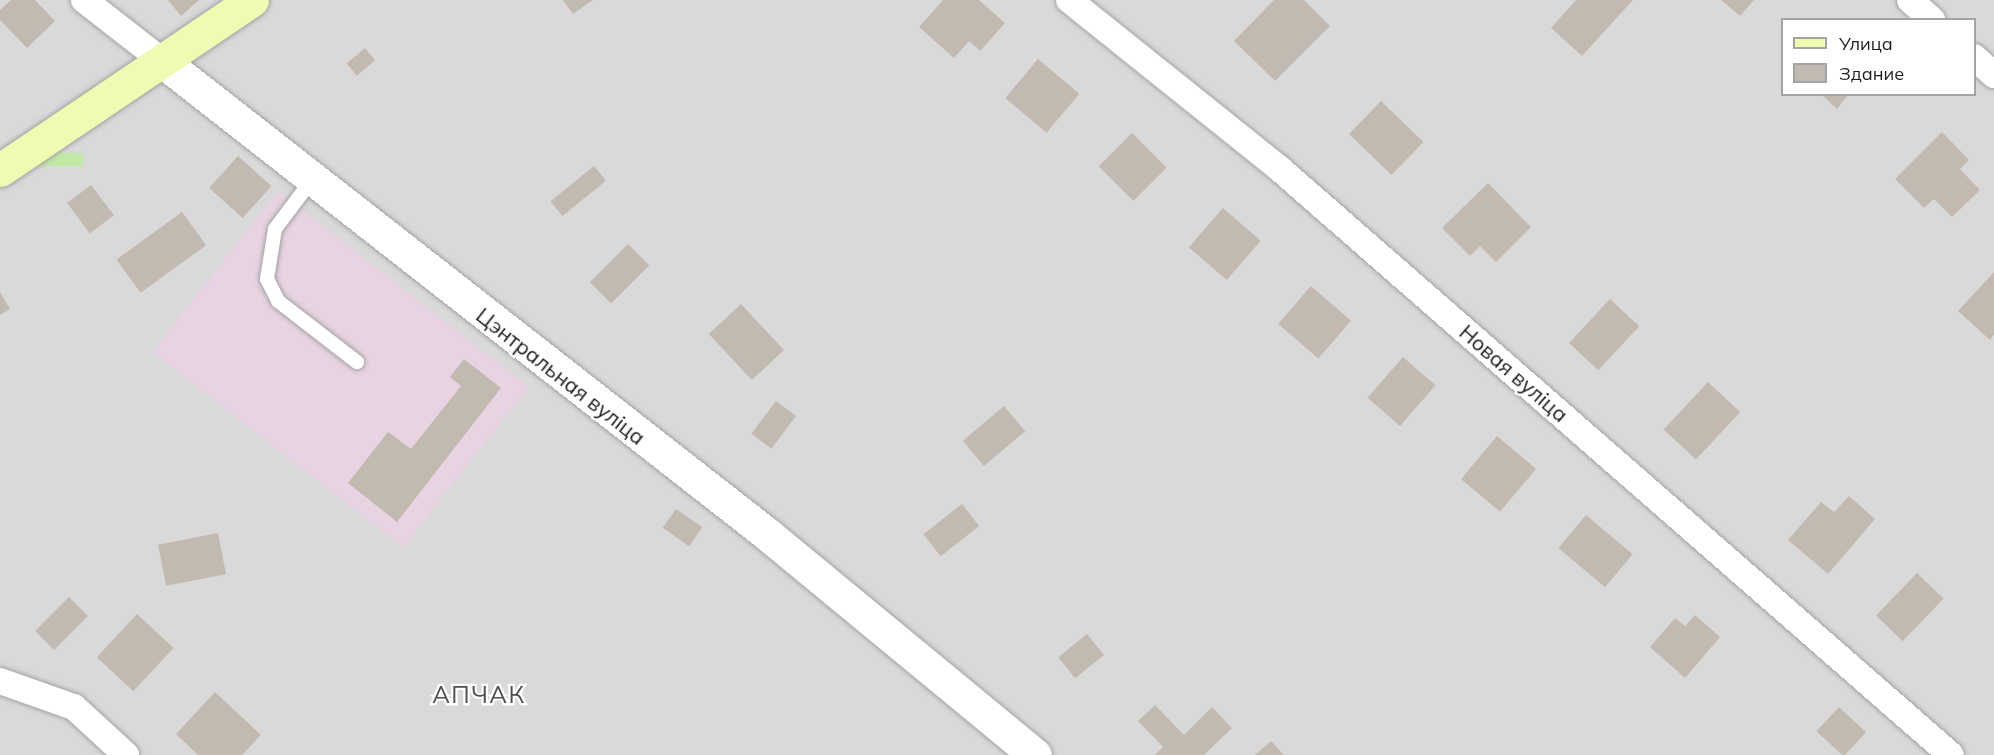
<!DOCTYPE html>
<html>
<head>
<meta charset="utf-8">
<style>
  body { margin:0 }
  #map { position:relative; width:1994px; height:755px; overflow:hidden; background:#eeebe1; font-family:Mulish,sans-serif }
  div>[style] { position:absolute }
  .residential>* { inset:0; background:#dad9d9 }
  .industrial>* { inset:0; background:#e7d3e1; transform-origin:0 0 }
  .grass>* { inset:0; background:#c0e9a6; transform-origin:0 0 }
  .building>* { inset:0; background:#c2bab1; transform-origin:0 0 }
  .roads { filter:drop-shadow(0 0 2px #a3a3a3) drop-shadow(0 0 2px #a3a3a3) }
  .service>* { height:14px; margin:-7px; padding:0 7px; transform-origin:7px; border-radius:7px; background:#fff }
  .minor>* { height:26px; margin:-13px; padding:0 13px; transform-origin:13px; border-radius:13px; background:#fff }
  .tertiary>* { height:33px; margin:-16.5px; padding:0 16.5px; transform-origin:16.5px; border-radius:16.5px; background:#fff }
  .secondary>* { height:33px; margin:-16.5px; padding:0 16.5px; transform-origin:16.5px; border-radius:16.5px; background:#effab3 }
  span { translate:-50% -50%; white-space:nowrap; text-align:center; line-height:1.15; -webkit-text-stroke:4.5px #fff; paint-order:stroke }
  .street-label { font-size:21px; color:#1c1c1c }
  .quarter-label { font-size:24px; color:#4f4f4f; letter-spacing:1.5px }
  .legend { position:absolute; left:1781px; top:18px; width:195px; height:78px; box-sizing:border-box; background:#fff; border:2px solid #a4a4a4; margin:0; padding:8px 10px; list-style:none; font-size:18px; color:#1c1c1c }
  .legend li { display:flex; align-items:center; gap:12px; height:30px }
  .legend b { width:30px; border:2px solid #a4a4a4 }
</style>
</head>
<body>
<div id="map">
  <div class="residential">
    <i style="clip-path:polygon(evenodd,0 0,1994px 0,1994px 755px,0 755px,0 0,1782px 20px,1974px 20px,1974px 94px,1782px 94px,1782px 20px)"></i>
  </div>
  <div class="industrial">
    <i style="left:278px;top:191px;width:318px;height:204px;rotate:38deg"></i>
  </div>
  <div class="grass">
    <i style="left:83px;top:153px;width:13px;height:98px;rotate:90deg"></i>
  </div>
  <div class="building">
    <i style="clip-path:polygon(11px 0,35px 0,55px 21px,27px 48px,0 20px,0 10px)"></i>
    <i style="clip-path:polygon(168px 0,199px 0,181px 16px)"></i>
    <i style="clip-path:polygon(563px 0,593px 0,573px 14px)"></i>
    <i style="clip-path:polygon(943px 0,979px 0,1005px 23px,980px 51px,969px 41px,954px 58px,919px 27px)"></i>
    <i style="clip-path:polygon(1274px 0,1304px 0,1330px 26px,1275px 81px,1234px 41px)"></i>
    <i style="clip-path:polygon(1576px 0,1633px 0,1582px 56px,1551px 28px)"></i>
    <i style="clip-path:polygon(1721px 0,1754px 0,1740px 16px)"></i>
    <i style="left:365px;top:48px;width:16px;height:24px;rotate:50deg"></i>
    <i style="left:1038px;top:59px;width:54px;height:51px;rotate:40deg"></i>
    <i style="clip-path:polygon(1821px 94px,1849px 94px,1837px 109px)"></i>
    <i style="left:1381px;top:101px;width:59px;height:46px;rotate:44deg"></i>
    <i style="clip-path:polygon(1942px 132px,1969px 160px,1960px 169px,1980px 190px,1952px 217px,1934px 199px,1924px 208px,1895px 179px)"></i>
    <i style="left:1132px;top:133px;width:49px;height:47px;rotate:45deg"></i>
    <i style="left:238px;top:156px;width:45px;height:43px;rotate:42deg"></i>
    <i style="left:594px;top:166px;width:19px;height:56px;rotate:51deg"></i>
    <i style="clip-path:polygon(1488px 183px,1531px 227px,1496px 262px,1480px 246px,1470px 256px,1442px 228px)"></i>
    <i style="left:91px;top:185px;width:38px;height:30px;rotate:53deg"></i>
    <i style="left:1223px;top:208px;width:50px;height:52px;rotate:41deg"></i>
    <i style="left:182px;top:212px;width:41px;height:81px;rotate:54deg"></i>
    <i style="left:628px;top:244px;width:30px;height:54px;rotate:45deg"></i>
    <i style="clip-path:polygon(1994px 272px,1994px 335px,1990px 340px,1958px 311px)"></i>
    <i style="left:1311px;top:286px;width:53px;height:50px;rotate:41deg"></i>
    <i style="clip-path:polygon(0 292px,10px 309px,0 315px)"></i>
    <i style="left:1610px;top:299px;width:40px;height:60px;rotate:43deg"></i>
    <i style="left:741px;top:304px;width:63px;height:44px;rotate:47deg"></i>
    <i style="left:1403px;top:357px;width:43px;height:54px;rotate:41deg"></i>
    <i style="clip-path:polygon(464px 359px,501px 388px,397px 522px,348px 483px,388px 432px,411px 449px,461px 386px,450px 377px)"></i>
    <i style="left:1708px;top:382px;width:44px;height:65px;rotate:43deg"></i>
    <i style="left:776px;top:401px;width:25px;height:41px;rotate:37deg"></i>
    <i style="left:1004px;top:406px;width:33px;height:54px;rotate:50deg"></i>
    <i style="left:1497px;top:436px;width:51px;height:56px;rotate:40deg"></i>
    <i style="clip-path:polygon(1849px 496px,1875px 519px,1828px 574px,1788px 540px,1821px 502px,1834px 512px)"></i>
    <i style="left:962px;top:504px;width:28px;height:49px;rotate:52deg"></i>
    <i style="left:676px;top:509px;width:32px;height:23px;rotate:35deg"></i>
    <i style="left:1586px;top:515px;width:61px;height:43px;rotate:40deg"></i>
    <i style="left:218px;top:533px;width:42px;height:61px;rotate:79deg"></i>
    <i style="left:1917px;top:573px;width:37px;height:59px;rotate:44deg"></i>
    <i style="left:69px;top:597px;width:27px;height:48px;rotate:45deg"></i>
    <i style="left:137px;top:614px;width:50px;height:59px;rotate:43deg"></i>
    <i style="clip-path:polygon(1695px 615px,1720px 637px,1685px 678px,1650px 647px,1675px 618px,1685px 626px)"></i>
    <i style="left:1087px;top:634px;width:27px;height:37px;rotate:51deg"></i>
    <i style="clip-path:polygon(215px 692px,261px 735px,242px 755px,198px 755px,176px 734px)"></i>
    <i style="clip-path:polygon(1155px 705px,1184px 735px,1212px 707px,1232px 728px,1204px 755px,1155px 755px,1163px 747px,1138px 721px)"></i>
    <i style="left:1839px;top:707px;width:37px;height:33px;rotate:43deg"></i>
    <i style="clip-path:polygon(1271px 741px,1284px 755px,1255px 755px)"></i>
  </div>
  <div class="roads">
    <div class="service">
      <i style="left:311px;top:181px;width:60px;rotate:126.9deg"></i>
      <i style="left:275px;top:229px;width:51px;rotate:99.1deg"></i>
      <i style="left:267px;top:279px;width:25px;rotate:63deg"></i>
      <i style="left:278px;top:301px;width:100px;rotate:37.7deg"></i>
    </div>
    <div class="minor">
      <i style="left:84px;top:0;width:98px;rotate:37.9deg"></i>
      <i style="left:1069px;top:0;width:272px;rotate:38.7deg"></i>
      <i style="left:1281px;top:170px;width:889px;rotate:41.13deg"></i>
      <i style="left:1910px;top:0;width:30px;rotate:42deg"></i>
      <i style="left:1974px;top:57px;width:27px;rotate:42deg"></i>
      <i style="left:0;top:681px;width:78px;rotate:19.4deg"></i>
      <i style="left:74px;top:707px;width:71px;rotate:42.7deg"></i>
    </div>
    <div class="tertiary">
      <i style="left:161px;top:60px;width:769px;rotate:38.03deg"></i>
      <i style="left:767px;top:534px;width:347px;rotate:39.5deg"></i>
    </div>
    <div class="secondary">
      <i style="left:0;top:170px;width:304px;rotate:-34deg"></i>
    </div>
  </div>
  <div class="street-label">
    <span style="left:1514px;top:373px;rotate:41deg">Новая вуліца</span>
    <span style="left:561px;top:376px;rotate:38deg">Цэнтральная вуліца</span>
  </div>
  <div class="quarter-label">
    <span style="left:479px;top:695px">АПЧАК</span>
  </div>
  <ul class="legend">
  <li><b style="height:8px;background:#effab3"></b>Улица</li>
  <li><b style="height:16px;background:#c2bab1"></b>Здание</li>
  </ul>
</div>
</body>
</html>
